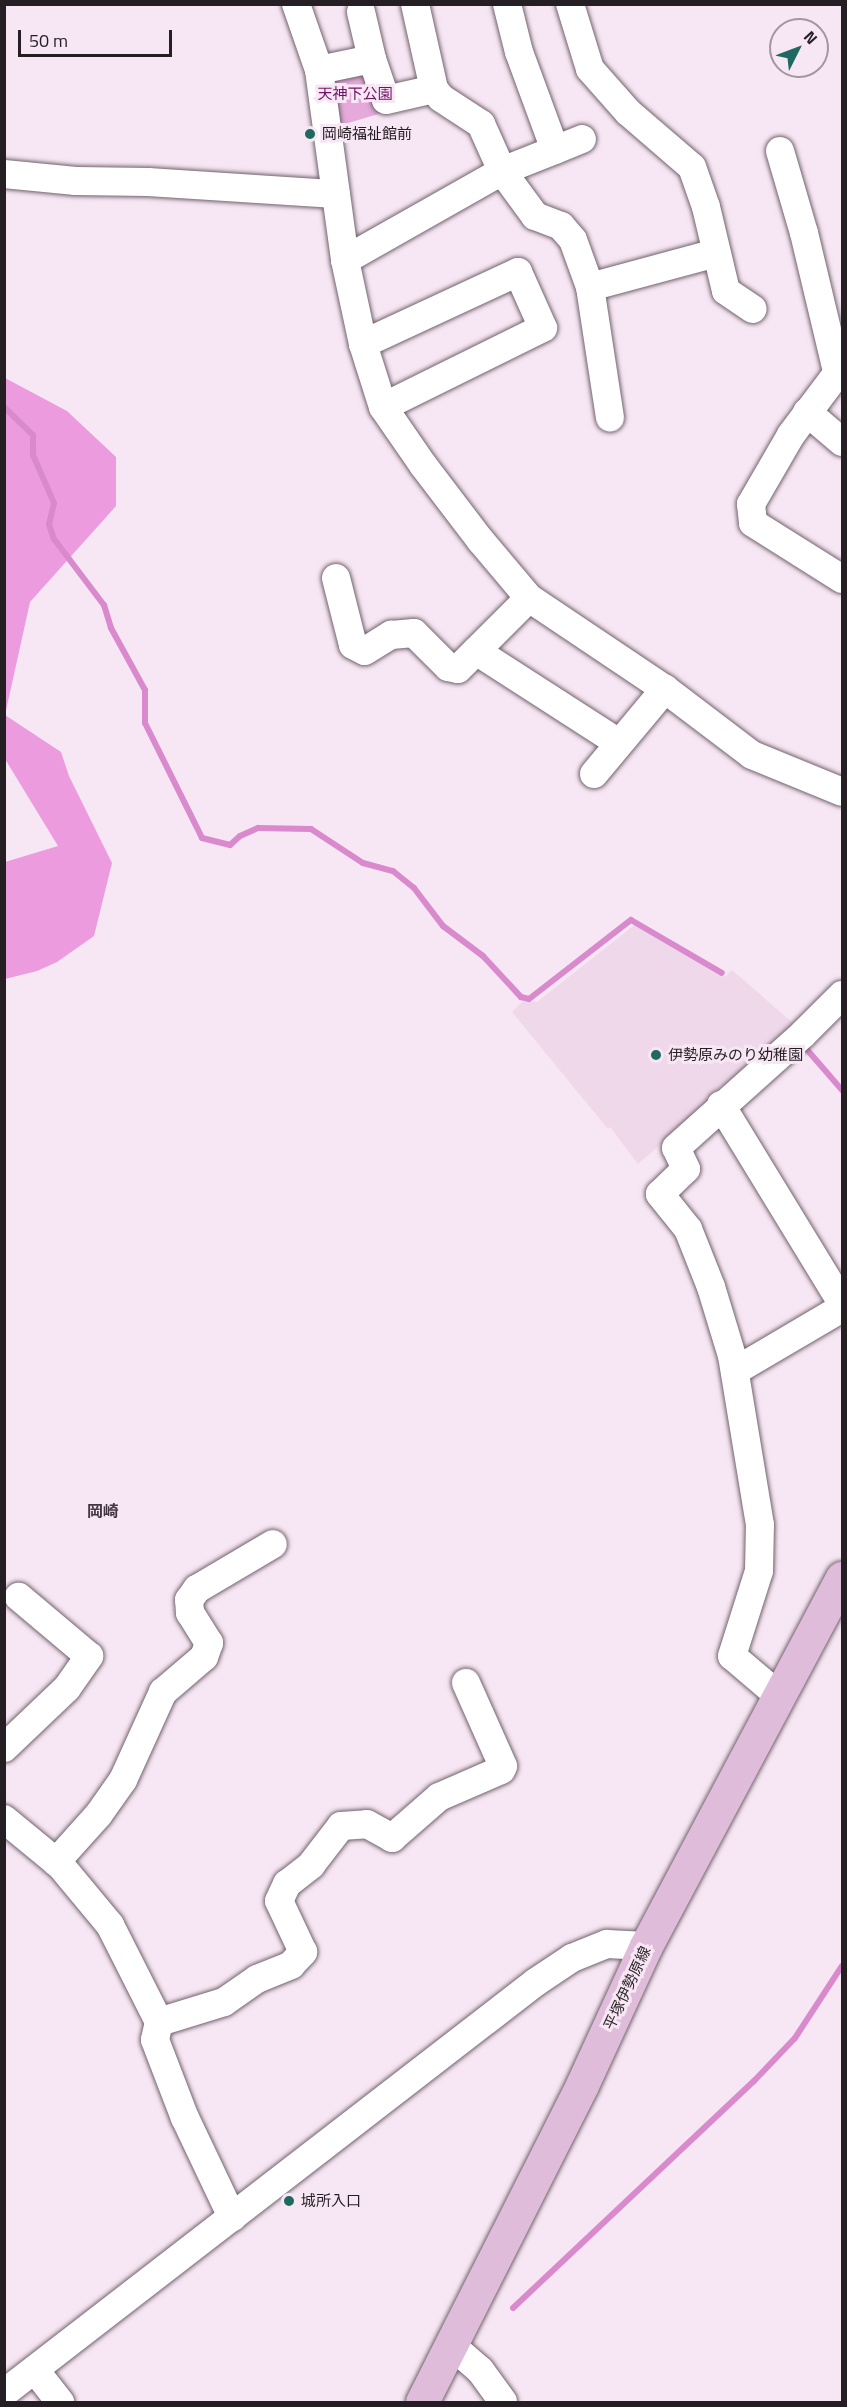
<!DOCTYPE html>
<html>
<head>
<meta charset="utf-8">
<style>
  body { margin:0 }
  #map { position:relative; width:847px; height:2407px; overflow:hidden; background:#f7e6f3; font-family:"Titillium Web","Noto Sans JP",sans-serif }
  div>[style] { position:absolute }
  .built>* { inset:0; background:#efd8ea }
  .green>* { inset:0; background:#e5a9da }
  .forest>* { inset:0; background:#ec9cde }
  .stream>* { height:6px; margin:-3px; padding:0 3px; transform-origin:3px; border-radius:3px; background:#d98acc }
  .roads { filter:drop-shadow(0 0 2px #71636e) drop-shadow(0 0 2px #71636e) }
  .minor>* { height:28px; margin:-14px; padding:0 14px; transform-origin:14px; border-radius:14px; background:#fff }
  .major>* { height:33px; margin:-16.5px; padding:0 16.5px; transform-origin:16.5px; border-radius:16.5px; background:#dfbcd9 }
  .dots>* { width:16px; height:16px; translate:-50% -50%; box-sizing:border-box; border:3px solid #f7e6f3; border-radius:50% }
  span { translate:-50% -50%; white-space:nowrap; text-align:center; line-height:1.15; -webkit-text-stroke:6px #f7e6f3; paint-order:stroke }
  .park-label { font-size:15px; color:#701266 }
  .poi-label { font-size:15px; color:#251f24 }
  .left { translate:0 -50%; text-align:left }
  .street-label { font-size:15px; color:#251f24 }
  .neighbourhood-label { font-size:16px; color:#433640; font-weight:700 }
  .frame { position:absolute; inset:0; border:6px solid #251f24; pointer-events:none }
  .north { position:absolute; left:769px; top:18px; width:60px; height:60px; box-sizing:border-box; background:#f7e6f3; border:2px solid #a396a0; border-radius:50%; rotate:48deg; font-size:16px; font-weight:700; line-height:24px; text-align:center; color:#251f24 }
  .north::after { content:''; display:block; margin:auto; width:21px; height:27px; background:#206960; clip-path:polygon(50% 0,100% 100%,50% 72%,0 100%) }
  .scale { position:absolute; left:18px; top:30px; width:154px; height:27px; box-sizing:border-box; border:3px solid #251f24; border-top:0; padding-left:8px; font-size:18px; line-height:21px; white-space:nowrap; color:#251f24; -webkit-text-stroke:4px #f7e6f3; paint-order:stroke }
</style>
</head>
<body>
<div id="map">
  <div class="built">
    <i style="clip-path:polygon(637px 923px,725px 977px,732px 970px,794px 1024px,727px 1087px,723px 1084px,706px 1098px,710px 1102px,638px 1164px,610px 1127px,608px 1129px,512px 1012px,524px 1000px,537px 1002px)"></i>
  </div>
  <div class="green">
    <i style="clip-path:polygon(365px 65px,385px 112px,338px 126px,328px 74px)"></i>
  </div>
  <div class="forest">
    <i style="clip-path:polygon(5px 378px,67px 411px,116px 457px,116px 506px,30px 602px,5px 715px,61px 752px,69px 776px,112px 863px,94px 936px,57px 962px,37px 971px,5px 979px,5px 862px,58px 846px,5px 759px)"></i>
  </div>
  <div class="stream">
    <i style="left:4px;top:407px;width:40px;rotate:44deg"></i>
    <i style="left:33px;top:435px;width:20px;rotate:90deg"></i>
    <i style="left:33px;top:455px;width:52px;rotate:66.4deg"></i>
    <i style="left:54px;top:503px;width:22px;rotate:103deg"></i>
    <i style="left:49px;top:524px;width:16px;rotate:72deg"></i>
    <i style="left:54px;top:539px;width:83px;rotate:52.9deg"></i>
    <i style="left:104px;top:605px;width:24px;rotate:73deg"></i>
    <i style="left:111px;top:628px;width:71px;rotate:61.3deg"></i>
    <i style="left:145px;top:690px;width:33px;rotate:90deg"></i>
    <i style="left:145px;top:723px;width:128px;rotate:63.6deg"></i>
    <i style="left:202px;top:838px;width:29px;rotate:14deg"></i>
    <i style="left:230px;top:845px;width:13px;rotate:-42deg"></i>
    <i style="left:240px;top:836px;width:20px;rotate:-24deg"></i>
    <i style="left:258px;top:828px;width:53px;rotate:1.1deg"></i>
    <i style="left:311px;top:829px;width:62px;rotate:33.2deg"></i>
    <i style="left:363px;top:863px;width:31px;rotate:15deg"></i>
    <i style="left:393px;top:871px;width:27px;rotate:39deg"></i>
    <i style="left:414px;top:888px;width:48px;rotate:52.7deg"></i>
    <i style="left:443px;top:926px;width:50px;rotate:36.9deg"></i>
    <i style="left:483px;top:956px;width:56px;rotate:47.2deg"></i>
    <i style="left:521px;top:997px;width:8px;rotate:14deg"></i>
    <i style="left:529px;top:999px;width:129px;rotate:-37.8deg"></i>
    <i style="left:631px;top:920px;width:105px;rotate:30.2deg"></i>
    <i style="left:803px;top:1045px;width:60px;rotate:49.1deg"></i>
    <i style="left:513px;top:2308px;width:331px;rotate:-43.3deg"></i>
    <i style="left:754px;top:2081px;width:59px;rotate:-46.4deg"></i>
    <i style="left:795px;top:2038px;width:86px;rotate:-56.9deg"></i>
  </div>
  <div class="roads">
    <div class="minor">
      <i style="left:296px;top:4px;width:70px;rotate:70.8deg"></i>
      <i style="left:319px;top:70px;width:192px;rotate:82.2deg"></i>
      <i style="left:345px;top:260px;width:86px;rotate:77.9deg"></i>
      <i style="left:363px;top:344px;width:66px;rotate:72.4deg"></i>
      <i style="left:383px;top:407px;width:70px;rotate:55.4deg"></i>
      <i style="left:423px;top:465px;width:96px;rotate:52.7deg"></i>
      <i style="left:481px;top:541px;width:75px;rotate:49.9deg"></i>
      <i style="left:529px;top:598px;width:164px;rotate:33.8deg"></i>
      <i style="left:665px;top:689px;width:109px;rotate:37.2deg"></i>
      <i style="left:752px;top:755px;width:97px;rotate:22.3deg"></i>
      <i style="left:415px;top:4px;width:87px;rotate:77.4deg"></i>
      <i style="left:507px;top:4px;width:49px;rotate:76deg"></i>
      <i style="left:519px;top:52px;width:104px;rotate:69.8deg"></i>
      <i style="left:555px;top:150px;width:29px;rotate:-22deg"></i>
      <i style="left:570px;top:4px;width:68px;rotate:72.9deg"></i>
      <i style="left:590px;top:69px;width:57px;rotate:48.5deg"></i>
      <i style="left:628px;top:112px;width:84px;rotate:40.7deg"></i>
      <i style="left:692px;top:167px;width:42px;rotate:70.7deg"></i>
      <i style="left:706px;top:207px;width:86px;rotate:76.6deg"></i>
      <i style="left:726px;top:291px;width:32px;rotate:34deg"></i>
      <i style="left:361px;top:12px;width:48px;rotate:76.8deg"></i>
      <i style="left:319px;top:70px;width:54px;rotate:-11.7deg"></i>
      <i style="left:372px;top:59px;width:43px;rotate:71.1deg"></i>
      <i style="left:386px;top:100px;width:49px;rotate:-12.9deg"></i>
      <i style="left:434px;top:89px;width:11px;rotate:52deg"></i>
      <i style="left:441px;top:98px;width:48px;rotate:33deg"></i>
      <i style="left:481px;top:124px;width:51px;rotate:65.9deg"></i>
      <i style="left:502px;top:171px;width:56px;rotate:53.7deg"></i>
      <i style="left:535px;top:216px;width:28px;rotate:21deg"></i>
      <i style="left:561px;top:226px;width:18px;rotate:49deg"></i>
      <i style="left:573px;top:240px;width:50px;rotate:70.1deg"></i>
      <i style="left:590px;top:287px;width:132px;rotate:81.3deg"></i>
      <i style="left:780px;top:151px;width:85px;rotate:73.7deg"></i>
      <i style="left:804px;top:233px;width:143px;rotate:76.6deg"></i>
      <i style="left:4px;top:174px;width:72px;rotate:5.6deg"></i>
      <i style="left:76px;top:181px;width:72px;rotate:0.8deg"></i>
      <i style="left:148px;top:182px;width:188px;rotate:3.7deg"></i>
      <i style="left:345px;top:260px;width:180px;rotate:-29.5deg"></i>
      <i style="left:502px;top:171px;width:57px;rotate:-21.6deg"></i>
      <i style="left:590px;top:287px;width:131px;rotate:-15.1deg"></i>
      <i style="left:363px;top:344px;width:171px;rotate:-24.9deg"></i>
      <i style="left:518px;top:272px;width:61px;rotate:65.9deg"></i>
      <i style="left:543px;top:328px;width:178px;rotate:153.7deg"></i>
      <i style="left:842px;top:367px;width:85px;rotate:126.9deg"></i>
      <i style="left:791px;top:435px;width:80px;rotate:120.1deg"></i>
      <i style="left:751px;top:504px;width:19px;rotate:84deg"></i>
      <i style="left:753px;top:523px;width:105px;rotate:32.2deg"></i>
      <i style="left:807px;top:412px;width:46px;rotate:40.6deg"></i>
      <i style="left:336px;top:578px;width:69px;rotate:75.8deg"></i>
      <i style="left:353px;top:645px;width:13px;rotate:27deg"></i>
      <i style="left:365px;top:651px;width:31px;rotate:-32deg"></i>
      <i style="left:391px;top:635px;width:23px;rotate:-5deg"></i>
      <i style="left:414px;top:633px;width:48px;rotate:45deg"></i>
      <i style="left:448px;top:667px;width:10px;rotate:11deg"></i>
      <i style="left:458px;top:669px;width:100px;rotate:-45deg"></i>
      <i style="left:476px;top:651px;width:170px;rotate:32.8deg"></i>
      <i style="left:594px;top:774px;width:111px;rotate:-50.1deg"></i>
      <i style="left:721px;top:1105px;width:232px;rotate:58.6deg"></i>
      <i style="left:735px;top:1371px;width:124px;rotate:-30.5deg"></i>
      <i style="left:778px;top:1695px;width:60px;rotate:-139.7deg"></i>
      <i style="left:732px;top:1656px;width:89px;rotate:-72.4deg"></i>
      <i style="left:759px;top:1571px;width:46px;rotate:-88.8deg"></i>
      <i style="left:760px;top:1525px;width:171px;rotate:-99.4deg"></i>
      <i style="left:732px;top:1356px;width:72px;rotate:-106.9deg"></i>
      <i style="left:711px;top:1287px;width:62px;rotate:-111.6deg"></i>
      <i style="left:688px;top:1229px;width:45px;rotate:-128.7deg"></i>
      <i style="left:660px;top:1194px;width:36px;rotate:-44deg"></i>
      <i style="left:686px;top:1169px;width:23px;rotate:-115deg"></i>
      <i style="left:676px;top:1148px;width:171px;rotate:-41.9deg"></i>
      <i style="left:803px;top:1034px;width:55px;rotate:-45deg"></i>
      <i style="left:4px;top:1748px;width:87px;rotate:-43.6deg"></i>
      <i style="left:67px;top:1688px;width:39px;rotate:-55deg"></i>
      <i style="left:89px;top:1656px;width:92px;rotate:-139.9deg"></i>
      <i style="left:4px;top:1819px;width:74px;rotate:39.5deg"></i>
      <i style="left:61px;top:1866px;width:77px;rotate:50.3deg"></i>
      <i style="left:110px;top:1925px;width:109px;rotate:63.2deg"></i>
      <i style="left:159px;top:2022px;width:18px;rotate:103deg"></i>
      <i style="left:155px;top:2040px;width:84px;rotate:69deg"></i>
      <i style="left:185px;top:2118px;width:110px;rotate:64.6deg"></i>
      <i style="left:56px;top:1862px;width:64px;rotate:-48.1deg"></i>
      <i style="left:99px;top:1814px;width:42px;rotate:-54.8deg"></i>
      <i style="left:123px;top:1780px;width:97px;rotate:-65.6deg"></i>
      <i style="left:163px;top:1692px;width:54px;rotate:-40.5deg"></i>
      <i style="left:204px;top:1657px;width:15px;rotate:-70deg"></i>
      <i style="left:209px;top:1643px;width:36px;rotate:-122deg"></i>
      <i style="left:190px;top:1613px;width:13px;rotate:-94deg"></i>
      <i style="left:189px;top:1600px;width:14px;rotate:-54deg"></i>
      <i style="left:197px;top:1589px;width:88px;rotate:-30.6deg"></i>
      <i style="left:159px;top:2022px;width:68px;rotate:-17.1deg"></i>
      <i style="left:224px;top:2002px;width:40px;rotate:-34.9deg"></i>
      <i style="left:257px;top:1979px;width:37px;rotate:-22deg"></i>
      <i style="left:291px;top:1965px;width:18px;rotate:-47deg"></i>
      <i style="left:303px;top:1952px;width:56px;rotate:-115.2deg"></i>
      <i style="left:279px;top:1901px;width:19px;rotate:-65deg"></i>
      <i style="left:287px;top:1884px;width:31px;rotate:-38deg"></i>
      <i style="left:311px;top:1865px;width:49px;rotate:-52.4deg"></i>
      <i style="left:341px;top:1826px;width:26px;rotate:-4deg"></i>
      <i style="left:367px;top:1824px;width:29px;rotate:29deg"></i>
      <i style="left:392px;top:1838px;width:62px;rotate:-41.1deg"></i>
      <i style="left:439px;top:1797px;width:68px;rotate:-23.5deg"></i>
      <i style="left:501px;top:1770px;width:4px;rotate:-63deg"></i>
      <i style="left:503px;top:1766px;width:91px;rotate:-114deg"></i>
      <i style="left:451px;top:2345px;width:38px;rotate:41deg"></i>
      <i style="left:480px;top:2370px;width:39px;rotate:54deg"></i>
      <i style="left:35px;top:2370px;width:41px;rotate:52deg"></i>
      <i style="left:4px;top:2393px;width:672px;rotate:-37.69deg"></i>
      <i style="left:536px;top:1982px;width:43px;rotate:-33.7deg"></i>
      <i style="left:572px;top:1958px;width:38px;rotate:-22deg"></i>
      <i style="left:607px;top:1944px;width:39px;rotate:3deg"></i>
    </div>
    <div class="major">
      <i style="left:422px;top:2402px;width:355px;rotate:-63.2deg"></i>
      <i style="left:582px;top:2085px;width:153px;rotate:-65.3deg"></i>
      <i style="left:646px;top:1946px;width:417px;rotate:-62deg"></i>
    </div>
  </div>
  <div class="dots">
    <i style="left:310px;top:134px;background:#206960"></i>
    <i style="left:656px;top:1055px;background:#206960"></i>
    <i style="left:289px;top:2201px;background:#206960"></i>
  </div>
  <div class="park-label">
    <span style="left:355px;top:94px">天神下公園</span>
  </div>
  <div class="poi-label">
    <span class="left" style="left:322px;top:134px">岡崎福祉館前</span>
    <span class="left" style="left:668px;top:1055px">伊勢原みのり幼稚園</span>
    <span class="left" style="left:301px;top:2201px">城所入口</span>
  </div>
  <div class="street-label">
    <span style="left:627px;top:1988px;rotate:-65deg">平塚伊勢原線</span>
  </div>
  <div class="neighbourhood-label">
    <span style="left:103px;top:1511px">岡崎</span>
  </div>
  <div class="frame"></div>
  <div class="north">N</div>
  <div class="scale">50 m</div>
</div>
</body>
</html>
